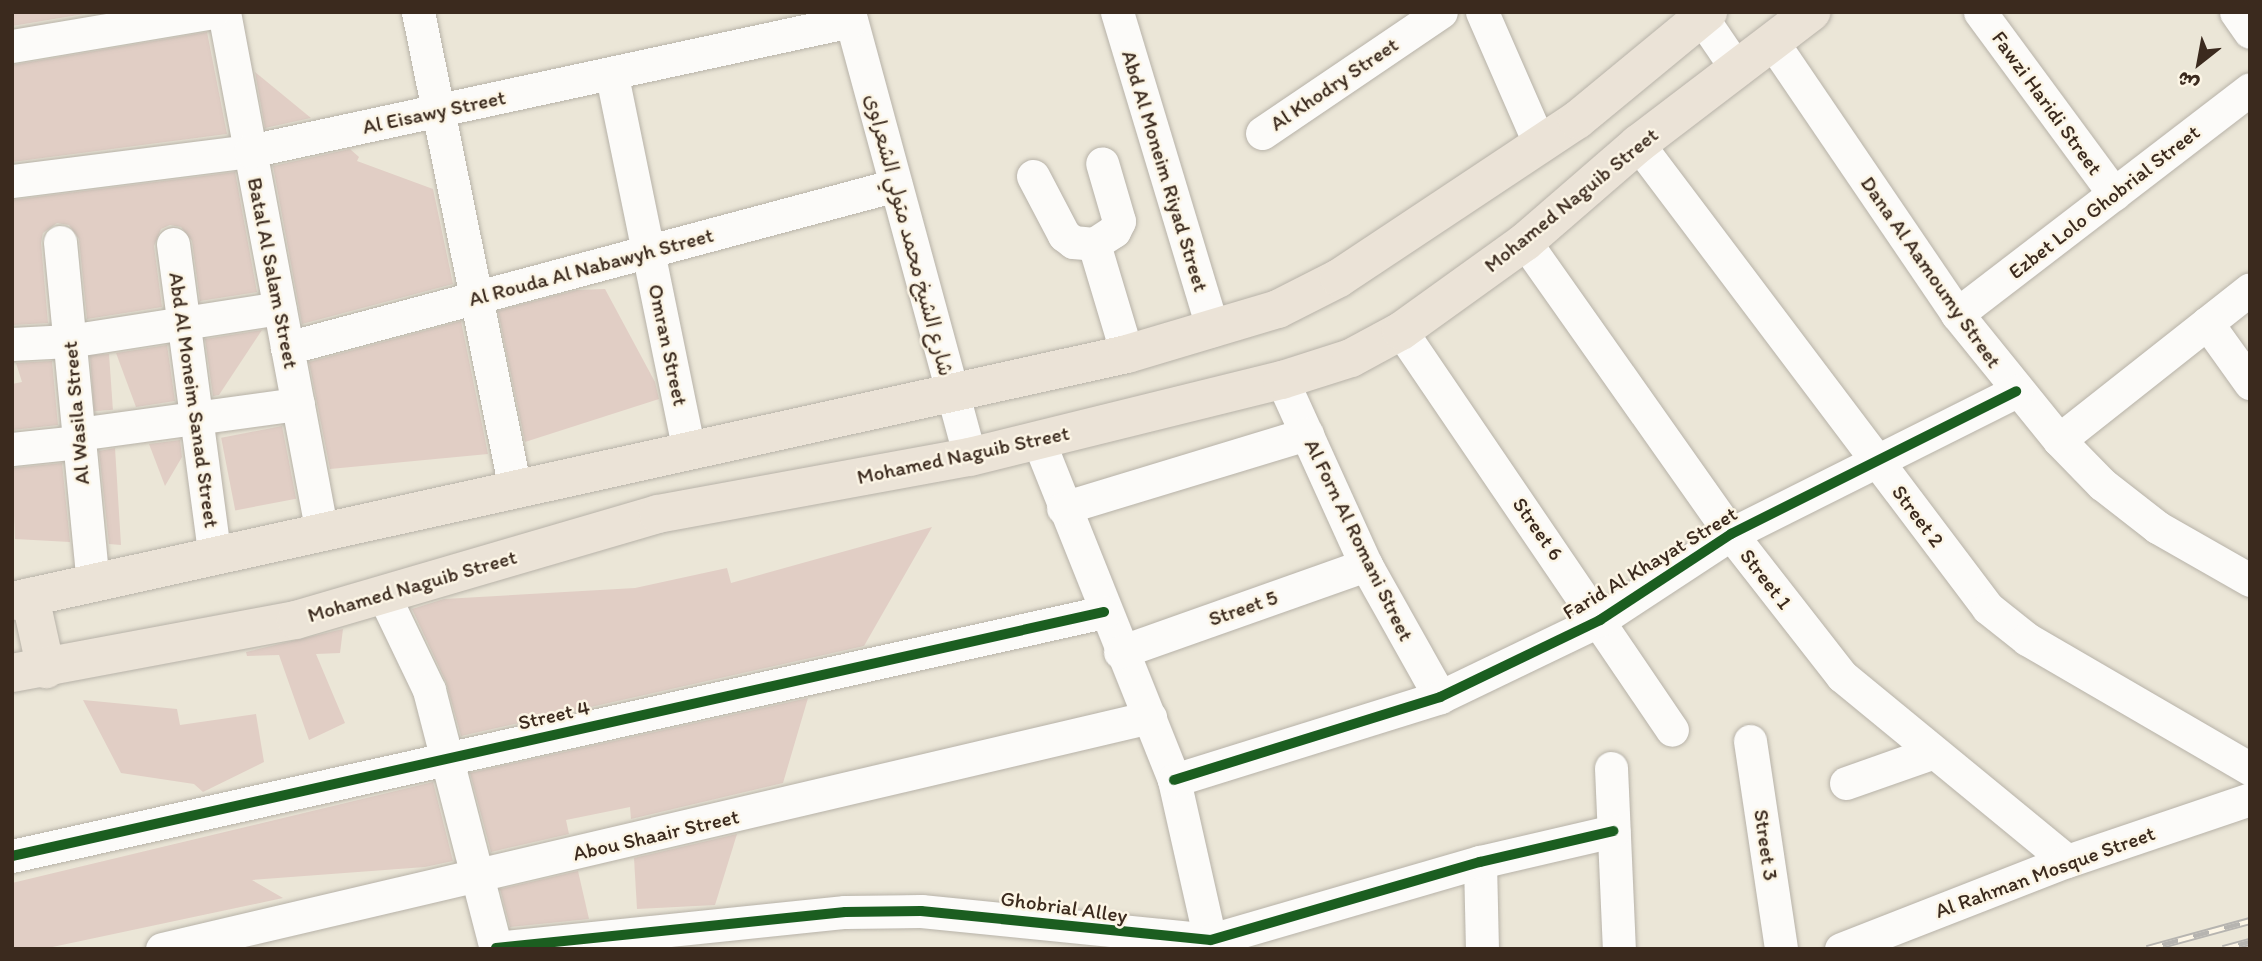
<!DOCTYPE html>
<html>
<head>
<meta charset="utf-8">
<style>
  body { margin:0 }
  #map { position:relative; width:2262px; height:961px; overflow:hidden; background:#ebe6d7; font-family:Itim,"Playpen Sans Arabic",sans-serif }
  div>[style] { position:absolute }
  .building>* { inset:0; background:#e1cec5; transform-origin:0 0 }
  .roads { filter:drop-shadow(0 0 2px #b7b2a8) drop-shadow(0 0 2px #b7b2a8) }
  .minor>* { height:33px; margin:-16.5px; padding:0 16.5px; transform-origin:16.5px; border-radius:16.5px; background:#fcfbf9 }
  .major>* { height:38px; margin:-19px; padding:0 19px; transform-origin:19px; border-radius:19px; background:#ebe3d7 }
  .rail>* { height:8px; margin-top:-4px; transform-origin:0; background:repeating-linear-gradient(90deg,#fcf5e5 0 16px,#b6b4b0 0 32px); box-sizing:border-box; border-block:2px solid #b6b4b0 }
  .cycleway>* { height:10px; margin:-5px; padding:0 5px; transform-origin:5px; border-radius:5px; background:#1b5e20 }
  span { translate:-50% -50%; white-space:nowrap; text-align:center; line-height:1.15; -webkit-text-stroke:5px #fcf5e5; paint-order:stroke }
  .street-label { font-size:21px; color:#3b2a1e }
  .frame { position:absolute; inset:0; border:14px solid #3b2a1e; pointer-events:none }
  .north { position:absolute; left:2164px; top:28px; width:70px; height:70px; -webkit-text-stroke:5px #fcf5e5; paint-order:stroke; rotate:211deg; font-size:19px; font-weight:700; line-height:28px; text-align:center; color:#3b2a1e }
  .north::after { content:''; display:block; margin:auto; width:24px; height:32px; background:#3b2a1e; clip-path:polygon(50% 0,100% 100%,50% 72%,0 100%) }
</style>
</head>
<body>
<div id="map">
  <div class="building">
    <i style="clip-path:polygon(12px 12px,96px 12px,12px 26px)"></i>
    <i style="clip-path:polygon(207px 32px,227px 134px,12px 162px,12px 65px)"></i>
    <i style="clip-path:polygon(255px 72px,311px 118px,265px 128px)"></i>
    <i style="clip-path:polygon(350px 149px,359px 157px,357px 161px,433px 189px,453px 284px,302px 324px,273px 166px)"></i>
    <i style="clip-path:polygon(235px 172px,257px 292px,200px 301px,192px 241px,181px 227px,170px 225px,161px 229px,154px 246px,162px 307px,87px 319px,79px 239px,69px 225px,57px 223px,43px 233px,41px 243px,48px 323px,12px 325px,12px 200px)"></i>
    <i style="clip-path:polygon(605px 289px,655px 382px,659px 399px,525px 442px,498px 311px,577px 290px)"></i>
    <i style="clip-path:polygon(461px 321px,488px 454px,330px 469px,309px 362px)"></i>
    <i style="clip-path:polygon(262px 330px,219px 395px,213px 396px,205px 339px)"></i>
    <i style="clip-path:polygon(167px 345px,175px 401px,136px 407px,116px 353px)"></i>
    <i style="left:109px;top:354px;width:56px;height:19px;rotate:86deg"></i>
    <i style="clip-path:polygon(52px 361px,58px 425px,12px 430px,12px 384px,22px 382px,16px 363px)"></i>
    <i style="left:282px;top:426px;width:74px;height:62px;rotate:79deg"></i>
    <i style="clip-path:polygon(180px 440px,182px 457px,165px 486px,149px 444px)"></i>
    <i style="clip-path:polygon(115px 448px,121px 545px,109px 544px,99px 451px)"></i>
    <i style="clip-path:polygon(62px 463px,70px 542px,15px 539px,12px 468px)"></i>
    <i style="clip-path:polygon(932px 527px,864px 646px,461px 736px,446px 682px,412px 609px,444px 599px,635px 588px,727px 568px,731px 583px)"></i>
    <i style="clip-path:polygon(343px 629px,340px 653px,316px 654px,345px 723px,309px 740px,279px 655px,247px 656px,246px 652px)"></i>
    <i style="clip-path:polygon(808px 698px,783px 783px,631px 819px,630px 807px,566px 820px,569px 834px,491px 852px,470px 773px)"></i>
    <i style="clip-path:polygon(83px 700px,177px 709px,180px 725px,256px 714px,264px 762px,203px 792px,194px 784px,121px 773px)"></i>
    <i style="clip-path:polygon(433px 782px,453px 861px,425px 867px,252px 880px,283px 898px,43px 949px,12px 949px,12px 883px)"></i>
    <i style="clip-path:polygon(737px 834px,715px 905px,637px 909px,634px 858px)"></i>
    <i style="clip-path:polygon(578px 871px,589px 919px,510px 927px,500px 889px)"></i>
  </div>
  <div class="roads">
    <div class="minor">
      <i style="left:224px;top:12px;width:530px;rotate:79.35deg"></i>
      <i style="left:418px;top:12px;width:488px;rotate:78.5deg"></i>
      <i style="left:849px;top:12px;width:461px;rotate:74.8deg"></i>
      <i style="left:1117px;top:12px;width:332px;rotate:73.2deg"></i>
      <i style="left:1482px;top:12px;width:145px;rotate:66.4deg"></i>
      <i style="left:1698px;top:12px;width:68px;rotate:55.8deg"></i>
      <i style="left:1980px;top:12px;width:226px;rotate:53.6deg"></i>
      <i style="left:2236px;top:12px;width:24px;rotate:55deg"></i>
      <i style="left:1771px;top:40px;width:331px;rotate:55.8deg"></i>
      <i style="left:1957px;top:314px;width:162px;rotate:51deg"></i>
      <i style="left:2059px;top:440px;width:62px;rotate:45.7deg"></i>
      <i style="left:2102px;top:484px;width:70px;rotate:38deg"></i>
      <i style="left:2157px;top:527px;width:107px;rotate:29.7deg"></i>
      <i style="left:12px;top:46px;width:203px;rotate:-9.6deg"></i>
      <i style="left:612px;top:76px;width:382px;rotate:78.4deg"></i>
      <i style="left:1262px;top:133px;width:216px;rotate:-34.1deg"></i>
      <i style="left:1638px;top:144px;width:581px;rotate:52.97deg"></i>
      <i style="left:1988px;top:608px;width:50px;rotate:38.5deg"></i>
      <i style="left:2027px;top:639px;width:258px;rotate:30.2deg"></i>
      <i style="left:1033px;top:176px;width:67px;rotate:62.3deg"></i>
      <i style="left:1064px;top:235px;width:11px;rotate:38deg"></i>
      <i style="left:1073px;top:242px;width:21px;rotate:5deg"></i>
      <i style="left:1094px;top:244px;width:24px;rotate:-33deg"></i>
      <i style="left:1114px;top:231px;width:11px;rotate:-63deg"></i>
      <i style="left:1119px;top:221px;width:60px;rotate:-106.3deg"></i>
      <i style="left:12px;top:181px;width:240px;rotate:-7.2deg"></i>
      <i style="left:250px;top:151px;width:615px;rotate:-12.21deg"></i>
      <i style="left:60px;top:242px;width:344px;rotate:84.5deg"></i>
      <i style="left:1525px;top:242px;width:357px;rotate:54.8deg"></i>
      <i style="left:1731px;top:534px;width:180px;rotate:52deg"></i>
      <i style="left:1842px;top:676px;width:291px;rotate:39.4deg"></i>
      <i style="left:173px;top:244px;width:316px;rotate:82.4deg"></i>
      <i style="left:1094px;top:244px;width:115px;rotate:73.3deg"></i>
      <i style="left:1957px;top:314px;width:369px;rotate:-37.5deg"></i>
      <i style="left:2207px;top:323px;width:74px;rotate:54.4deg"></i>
      <i style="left:1401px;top:331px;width:482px;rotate:55.8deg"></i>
      <i style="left:12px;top:344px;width:57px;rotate:-3deg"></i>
      <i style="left:69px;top:341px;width:213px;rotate:-8.9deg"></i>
      <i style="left:287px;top:348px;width:630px;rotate:-14.98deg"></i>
      <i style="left:1282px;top:380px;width:203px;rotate:65.6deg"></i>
      <i style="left:1366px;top:565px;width:151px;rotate:60.7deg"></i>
      <i style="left:78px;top:434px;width:222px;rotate:-7.8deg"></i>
      <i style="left:2059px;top:440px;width:243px;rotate:-38.3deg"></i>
      <i style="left:1039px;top:442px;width:364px;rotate:68.2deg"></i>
      <i style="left:1174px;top:780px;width:173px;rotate:77.3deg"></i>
      <i style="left:12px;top:449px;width:67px;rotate:-6deg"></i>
      <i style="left:1063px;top:508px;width:255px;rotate:-16.9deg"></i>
      <i style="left:384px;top:596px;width:104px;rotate:64.4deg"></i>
      <i style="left:429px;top:690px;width:268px;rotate:75.5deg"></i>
      <i style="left:1120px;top:652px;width:261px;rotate:-19.5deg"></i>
      <i style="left:1750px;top:741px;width:210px;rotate:81.5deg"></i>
      <i style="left:1611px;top:768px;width:181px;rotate:87.5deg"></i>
      <i style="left:1174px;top:780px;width:279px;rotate:-17.3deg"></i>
      <i style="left:1440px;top:697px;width:178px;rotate:-25.7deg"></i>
      <i style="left:1600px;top:620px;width:157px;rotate:-33.3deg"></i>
      <i style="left:1731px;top:534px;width:319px;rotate:-26.6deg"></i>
      <i style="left:1846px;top:783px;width:90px;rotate:-19.4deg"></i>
      <i style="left:12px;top:856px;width:1119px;rotate:-12.6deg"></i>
      <i style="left:1480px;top:862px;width:87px;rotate:88.7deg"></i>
      <i style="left:496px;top:948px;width:351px;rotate:-5.9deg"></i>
      <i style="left:845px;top:912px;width:76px;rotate:-0.8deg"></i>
      <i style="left:921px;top:911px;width:291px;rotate:5.7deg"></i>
      <i style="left:1211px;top:940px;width:280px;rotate:-16.2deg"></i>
      <i style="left:1480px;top:862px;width:137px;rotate:-13.1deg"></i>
      <i style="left:162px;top:949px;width:1015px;rotate:-13.21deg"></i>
      <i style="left:1841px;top:949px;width:243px;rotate:-21.3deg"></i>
      <i style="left:2067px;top:861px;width:193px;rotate:-18.7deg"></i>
    </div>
    <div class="major">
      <i style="left:30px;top:597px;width:74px;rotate:77.5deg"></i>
      <i style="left:12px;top:601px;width:1142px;rotate:-12.49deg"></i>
      <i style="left:1127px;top:354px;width:158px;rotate:-16.6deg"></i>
      <i style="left:1278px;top:309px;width:68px;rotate:-26.9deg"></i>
      <i style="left:1339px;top:278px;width:286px;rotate:-33.6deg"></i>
      <i style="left:1577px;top:120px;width:170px;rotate:-39.5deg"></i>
      <i style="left:12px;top:673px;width:289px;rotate:-10.6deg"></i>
      <i style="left:296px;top:620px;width:377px;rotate:-16.3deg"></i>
      <i style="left:658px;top:514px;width:317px;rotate:-10.4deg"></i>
      <i style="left:970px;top:457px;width:321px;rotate:-13.9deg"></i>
      <i style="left:1282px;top:380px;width:72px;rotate:-17.7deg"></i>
      <i style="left:1351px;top:358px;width:57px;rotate:-28.4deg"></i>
      <i style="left:1401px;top:331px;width:153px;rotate:-35.7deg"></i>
      <i style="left:1525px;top:242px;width:150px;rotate:-40.9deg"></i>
      <i style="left:1638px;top:144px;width:218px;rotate:-37.3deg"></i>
    </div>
  </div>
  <div class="rail">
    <i style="left:2147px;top:949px;width:107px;rotate:-15.2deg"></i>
    <i style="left:2223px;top:949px;width:28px;rotate:-15deg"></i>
  </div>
  <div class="cycleway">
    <i style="left:1174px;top:780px;width:279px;rotate:-17.3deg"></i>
    <i style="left:1440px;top:697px;width:178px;rotate:-25.7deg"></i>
    <i style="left:1600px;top:620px;width:157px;rotate:-33.3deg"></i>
    <i style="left:1731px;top:534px;width:319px;rotate:-26.6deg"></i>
    <i style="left:12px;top:856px;width:1119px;rotate:-12.6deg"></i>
    <i style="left:496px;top:948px;width:351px;rotate:-5.9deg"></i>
    <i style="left:845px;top:912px;width:76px;rotate:-0.8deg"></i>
    <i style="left:921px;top:911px;width:291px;rotate:5.7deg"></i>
    <i style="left:1211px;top:940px;width:280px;rotate:-16.2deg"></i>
    <i style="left:1480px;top:862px;width:137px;rotate:-13.1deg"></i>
  </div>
  <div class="street-label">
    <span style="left:1334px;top:84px;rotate:-34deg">Al Khodry Street</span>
    <span style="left:2047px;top:103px;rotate:54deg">Fawzi Haridi Street</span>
    <span style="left:434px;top:112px;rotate:-12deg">Al Eisawy Street</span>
    <span style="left:1165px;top:171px;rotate:73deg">Abd Al Moneim Riyad Street</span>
    <span style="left:1571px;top:200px;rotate:-39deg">Mohamed Naguib Street</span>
    <span style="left:2104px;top:202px;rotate:-38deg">Ezbet Lolo Ghobrial Street</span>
    <span style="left:909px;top:235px;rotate:75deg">شارع الشيخ محمد متولي الشعراوى</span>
    <span style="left:591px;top:267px;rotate:-15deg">Al Rouda Al Nabawyh Street</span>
    <span style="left:1931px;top:272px;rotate:55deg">Dana Al Aamoumy Street</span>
    <span style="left:273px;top:273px;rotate:79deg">Batal Al Salam Street</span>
    <span style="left:668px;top:345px;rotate:78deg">Omran Street</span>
    <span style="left:194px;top:400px;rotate:82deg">Abd Al Moneim Sanad Street</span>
    <span style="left:76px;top:413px;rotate:-95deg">Al Wasila Street</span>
    <span style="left:963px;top:455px;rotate:-12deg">Mohamed Naguib Street</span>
    <span style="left:1918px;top:516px;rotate:53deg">Street 2</span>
    <span style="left:1538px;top:529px;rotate:55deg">Street 6</span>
    <span style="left:1359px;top:540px;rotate:64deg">Al Forn Al Romani Street</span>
    <span style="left:1650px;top:563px;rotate:-31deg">Farid Al Khayat Street</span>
    <span style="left:1766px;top:579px;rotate:52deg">Street 1</span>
    <span style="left:412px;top:586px;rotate:-16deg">Mohamed Naguib Street</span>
    <span style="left:1243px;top:608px;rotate:-19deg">Street 5</span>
    <span style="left:554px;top:715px;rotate:-13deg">Street 4</span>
    <span style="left:656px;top:835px;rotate:-13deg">Abou Shaair Street</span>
    <span style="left:1766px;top:845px;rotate:82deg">Street 3</span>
    <span style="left:2045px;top:872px;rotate:-20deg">Al Rahman Mosque Street</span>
    <span style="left:1064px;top:907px;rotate:8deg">Ghobrial Alley</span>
  </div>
  <div class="frame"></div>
  <div class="north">ش</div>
</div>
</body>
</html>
